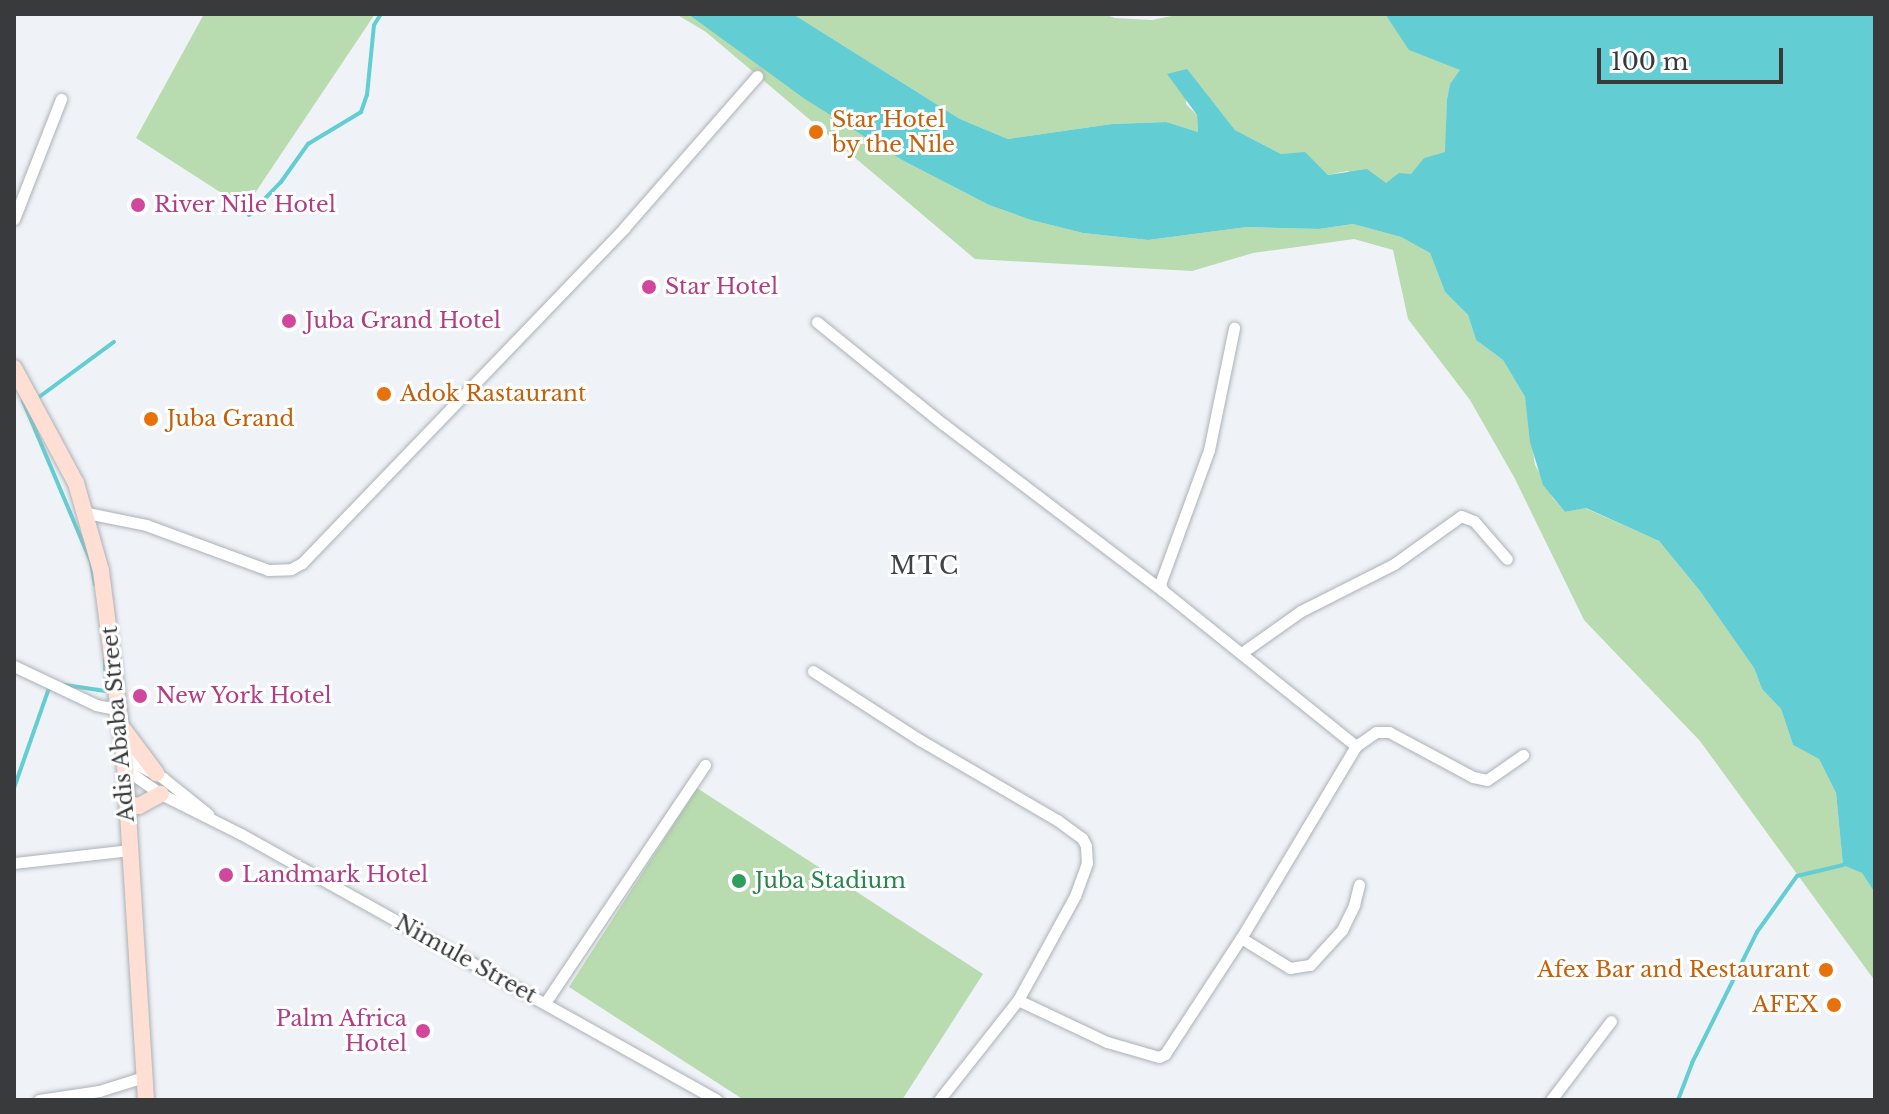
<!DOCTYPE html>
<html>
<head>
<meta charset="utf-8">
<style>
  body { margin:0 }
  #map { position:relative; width:1889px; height:1114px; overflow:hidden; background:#eff3f8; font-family:"Libre Baskerville",serif }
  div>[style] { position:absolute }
  .green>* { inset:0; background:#b8dbaf }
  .water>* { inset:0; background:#62cdd3 }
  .stream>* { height:4px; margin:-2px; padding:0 2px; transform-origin:2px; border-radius:2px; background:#62cdd3 }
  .roads { filter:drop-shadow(0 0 2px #acb1b5) drop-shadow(0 0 2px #acb1b5) }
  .street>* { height:11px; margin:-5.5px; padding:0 5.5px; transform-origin:5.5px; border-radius:5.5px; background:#fff }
  .secondary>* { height:16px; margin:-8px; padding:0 8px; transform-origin:8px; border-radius:8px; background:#ffdfd4 }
  .dots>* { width:22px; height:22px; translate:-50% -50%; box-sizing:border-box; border:4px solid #fff; border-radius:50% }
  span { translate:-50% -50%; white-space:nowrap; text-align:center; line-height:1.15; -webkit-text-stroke:6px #fff; paint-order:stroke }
  .food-label { font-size:22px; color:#c56008 }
  .left { translate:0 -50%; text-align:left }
  .right { translate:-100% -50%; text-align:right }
  .hotel-label { font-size:22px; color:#b23c85 }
  .street-label { font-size:22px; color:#383a3b }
  .leisure-label { font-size:22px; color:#27864d }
  .neighbourhood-label { font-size:24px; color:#404448; letter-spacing:2px }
  .frame { position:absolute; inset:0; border:16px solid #383a3b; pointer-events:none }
  .scale { position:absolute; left:1597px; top:48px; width:186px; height:36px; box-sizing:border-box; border:4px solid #383a3b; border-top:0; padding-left:10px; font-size:24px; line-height:28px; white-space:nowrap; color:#383a3b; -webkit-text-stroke:6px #fff; paint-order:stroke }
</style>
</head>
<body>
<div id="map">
  <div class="green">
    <i style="clip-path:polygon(204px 14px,375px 14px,245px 208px,136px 138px)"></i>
    <i style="clip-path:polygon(676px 14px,688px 14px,902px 160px,989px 205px,1031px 220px,1083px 233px,1148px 240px,1247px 227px,1319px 229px,1353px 224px,1401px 237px,1430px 253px,1445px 292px,1468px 315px,1476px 340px,1503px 360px,1525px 397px,1535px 465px,1553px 498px,1565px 512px,1585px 508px,1659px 541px,1700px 591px,1754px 668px,1762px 689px,1781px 709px,1793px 745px,1819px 759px,1836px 793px,1843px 864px,1862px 873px,1875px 893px,1875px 981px,1700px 741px,1584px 620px,1514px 477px,1470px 400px,1408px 319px,1393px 250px,1354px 239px,1253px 253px,1192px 271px,975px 259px,706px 32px)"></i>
    <i style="clip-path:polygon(793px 14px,1104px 14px,1115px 18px,1152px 20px,1181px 14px,1385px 14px,1410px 50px,1461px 70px,1450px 84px,1447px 99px,1446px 152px,1424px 158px,1411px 175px,1386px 184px,1347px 171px,1328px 175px,1305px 153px,1281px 154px,1235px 130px,1187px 70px,1186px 104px,1197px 115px,1198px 132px,1165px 122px,1112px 124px,1008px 139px,960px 119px)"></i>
    <i style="clip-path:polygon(697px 788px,983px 974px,902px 1100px,744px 1100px,569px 987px)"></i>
  </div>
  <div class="water">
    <i style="clip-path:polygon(688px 14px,793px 14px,960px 119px,1008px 139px,1112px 124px,1166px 122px,1198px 132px,1197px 115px,1167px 74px,1187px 69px,1235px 130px,1281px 154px,1305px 152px,1328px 175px,1367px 169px,1386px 183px,1399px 173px,1411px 174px,1424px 158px,1445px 152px,1447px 99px,1450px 84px,1460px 70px,1409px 50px,1385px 14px,1875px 14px,1875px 893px,1862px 873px,1843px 865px,1836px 793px,1819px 759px,1793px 745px,1781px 709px,1762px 689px,1754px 668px,1700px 591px,1659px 541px,1586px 508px,1565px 512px,1543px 485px,1530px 442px,1525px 397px,1503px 360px,1476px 340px,1468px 315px,1445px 292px,1430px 253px,1401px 237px,1353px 224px,1319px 229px,1247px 227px,1148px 240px,1083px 233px,1031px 220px,989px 205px,902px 160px,805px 99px)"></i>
  </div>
  <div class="stream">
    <i style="left:249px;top:215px;width:46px;rotate:-45.9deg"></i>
    <i style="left:281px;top:182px;width:47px;rotate:-54.6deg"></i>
    <i style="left:308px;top:144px;width:62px;rotate:-31.1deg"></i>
    <i style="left:361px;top:112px;width:18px;rotate:-71deg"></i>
    <i style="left:367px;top:95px;width:70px;rotate:-84.3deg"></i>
    <i style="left:374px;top:25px;width:13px;rotate:-58deg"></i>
    <i style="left:35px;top:400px;width:98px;rotate:-36.3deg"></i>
    <i style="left:23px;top:401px;width:175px;rotate:67.1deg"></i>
    <i style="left:91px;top:562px;width:23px;rotate:80deg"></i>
    <i style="left:65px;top:685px;width:41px;rotate:8.3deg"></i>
    <i style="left:106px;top:691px;width:31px;rotate:-92deg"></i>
    <i style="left:14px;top:788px;width:109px;rotate:-70.7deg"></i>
    <i style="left:1678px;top:1100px;width:40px;rotate:-69deg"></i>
    <i style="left:1692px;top:1063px;width:146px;rotate:-63.6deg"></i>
    <i style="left:1757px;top:932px;width:69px;rotate:-54.5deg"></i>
    <i style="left:1797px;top:876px;width:47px;rotate:-13.4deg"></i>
  </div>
  <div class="roads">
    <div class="street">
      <i style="left:14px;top:219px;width:129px;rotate:-68.6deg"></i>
      <i style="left:817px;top:322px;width:162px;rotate:39deg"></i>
      <i style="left:943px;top:424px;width:275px;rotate:37.2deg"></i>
      <i style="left:87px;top:513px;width:60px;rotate:11.5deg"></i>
      <i style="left:146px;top:525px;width:130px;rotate:20.2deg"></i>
      <i style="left:268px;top:570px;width:23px;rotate:-2deg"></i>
      <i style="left:291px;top:569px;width:13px;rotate:-29deg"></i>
      <i style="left:302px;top:563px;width:465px;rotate:-46.1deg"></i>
      <i style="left:624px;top:228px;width:202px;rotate:-48.8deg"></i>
      <i style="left:1243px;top:652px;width:71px;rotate:-35.3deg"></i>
      <i style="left:1301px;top:611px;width:104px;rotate:-26.8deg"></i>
      <i style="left:1394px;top:564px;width:82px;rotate:-35.6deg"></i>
      <i style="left:1461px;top:516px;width:14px;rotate:21deg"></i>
      <i style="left:1474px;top:521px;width:50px;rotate:49deg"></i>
      <i style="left:14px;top:666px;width:91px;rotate:25.4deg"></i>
      <i style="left:96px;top:705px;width:24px;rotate:12deg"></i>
      <i style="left:813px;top:671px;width:127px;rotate:32.8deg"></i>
      <i style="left:920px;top:740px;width:159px;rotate:30.3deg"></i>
      <i style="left:1057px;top:820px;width:31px;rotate:36deg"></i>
      <i style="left:1082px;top:838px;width:9px;rotate:63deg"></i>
      <i style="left:1086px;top:846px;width:17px;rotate:87deg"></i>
      <i style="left:1087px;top:863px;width:35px;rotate:110deg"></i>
      <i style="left:1075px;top:896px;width:119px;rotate:118.7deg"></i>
      <i style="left:1018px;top:1000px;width:127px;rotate:128.3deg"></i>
      <i style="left:1356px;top:746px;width:24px;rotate:-35deg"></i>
      <i style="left:1376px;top:732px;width:13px"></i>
      <i style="left:1389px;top:732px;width:95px;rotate:28.2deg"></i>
      <i style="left:1473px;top:777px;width:14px;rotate:12deg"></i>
      <i style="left:1487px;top:780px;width:44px;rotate:-34.8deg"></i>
      <i style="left:124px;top:750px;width:21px;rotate:47deg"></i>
      <i style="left:138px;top:765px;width:28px;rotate:27deg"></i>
      <i style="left:163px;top:778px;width:58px;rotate:38.7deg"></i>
      <i style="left:125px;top:769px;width:44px;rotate:34.8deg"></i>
      <i style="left:161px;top:794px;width:89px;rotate:26.6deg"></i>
      <i style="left:241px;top:834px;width:545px;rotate:29.2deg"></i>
      <i style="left:14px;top:863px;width:116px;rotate:-6.4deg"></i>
      <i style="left:1241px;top:938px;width:57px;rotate:31.5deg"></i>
      <i style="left:1290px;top:968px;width:20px;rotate:-9deg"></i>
      <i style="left:1310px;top:965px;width:47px;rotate:-47.6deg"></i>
      <i style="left:1342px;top:930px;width:28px;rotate:-64deg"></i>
      <i style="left:1354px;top:905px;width:21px;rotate:-76deg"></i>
      <i style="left:1018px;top:1000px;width:98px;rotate:25.3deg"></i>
      <i style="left:1107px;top:1042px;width:54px;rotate:16.1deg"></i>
      <i style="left:1159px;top:1057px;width:7px;rotate:-27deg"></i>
      <i style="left:1165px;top:1054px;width:139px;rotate:-56.8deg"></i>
      <i style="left:1241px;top:938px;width:224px;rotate:-59.1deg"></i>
      <i style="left:1356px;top:746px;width:248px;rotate:-141.2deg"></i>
      <i style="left:1163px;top:591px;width:8px;rotate:-113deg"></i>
      <i style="left:1160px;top:584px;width:143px;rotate:-69.9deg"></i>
      <i style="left:1209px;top:450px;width:125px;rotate:-78.4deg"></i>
      <i style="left:545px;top:1003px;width:287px;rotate:-56.1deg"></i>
      <i style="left:39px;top:1100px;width:61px;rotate:-8.5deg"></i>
      <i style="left:99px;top:1091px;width:47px;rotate:-17.3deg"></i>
      <i style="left:1551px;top:1100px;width:99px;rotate:-52.8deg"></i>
    </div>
    <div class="secondary">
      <i style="left:14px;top:368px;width:131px;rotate:61.7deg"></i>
      <i style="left:76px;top:483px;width:91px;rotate:74.1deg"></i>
      <i style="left:101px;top:571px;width:180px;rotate:82.7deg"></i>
      <i style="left:124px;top:750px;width:351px;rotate:86.4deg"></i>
      <i style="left:124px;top:730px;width:54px;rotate:53.3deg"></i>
      <i style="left:128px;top:804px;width:11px;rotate:10deg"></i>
      <i style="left:139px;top:806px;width:25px;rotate:-29deg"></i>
    </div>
  </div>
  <div class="dots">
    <i style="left:816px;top:132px;background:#e8710a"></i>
    <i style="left:138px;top:205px;background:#d1479c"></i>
    <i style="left:649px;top:287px;background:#d1479c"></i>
    <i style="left:289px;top:321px;background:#d1479c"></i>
    <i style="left:384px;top:394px;background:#e8710a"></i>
    <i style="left:151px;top:419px;background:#e8710a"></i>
    <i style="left:140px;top:696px;background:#d1479c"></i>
    <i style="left:226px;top:875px;background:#d1479c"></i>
    <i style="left:739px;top:881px;background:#2e9e5b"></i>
    <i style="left:1826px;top:970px;background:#e8710a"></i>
    <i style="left:1834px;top:1005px;background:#e8710a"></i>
    <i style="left:423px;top:1031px;background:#d1479c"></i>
  </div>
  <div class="food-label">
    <span class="left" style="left:832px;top:132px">Star Hotel<br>by the Nile</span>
    <span class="left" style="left:400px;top:394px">Adok Rastaurant</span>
    <span class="left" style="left:167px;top:419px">Juba Grand</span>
    <span class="right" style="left:1810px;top:970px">Afex Bar and Restaurant</span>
    <span class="right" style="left:1818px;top:1005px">AFEX</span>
  </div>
  <div class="hotel-label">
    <span class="left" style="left:154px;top:205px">River Nile Hotel</span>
    <span class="left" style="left:665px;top:287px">Star Hotel</span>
    <span class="left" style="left:305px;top:321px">Juba Grand Hotel</span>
    <span class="left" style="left:156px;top:696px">New York Hotel</span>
    <span class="left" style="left:242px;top:875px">Landmark Hotel</span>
    <span class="right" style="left:407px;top:1031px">Palm Africa<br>Hotel</span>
  </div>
  <div class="street-label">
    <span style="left:118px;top:724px;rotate:-95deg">Adis Ababa Street</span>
    <span style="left:466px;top:959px;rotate:29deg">Nimule Street</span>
  </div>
  <div class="leisure-label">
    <span class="left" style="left:755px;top:881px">Juba Stadium</span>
  </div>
  <div class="neighbourhood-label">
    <span style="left:925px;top:566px">MTC</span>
  </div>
  <div class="frame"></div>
  <div class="scale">100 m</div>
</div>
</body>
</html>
